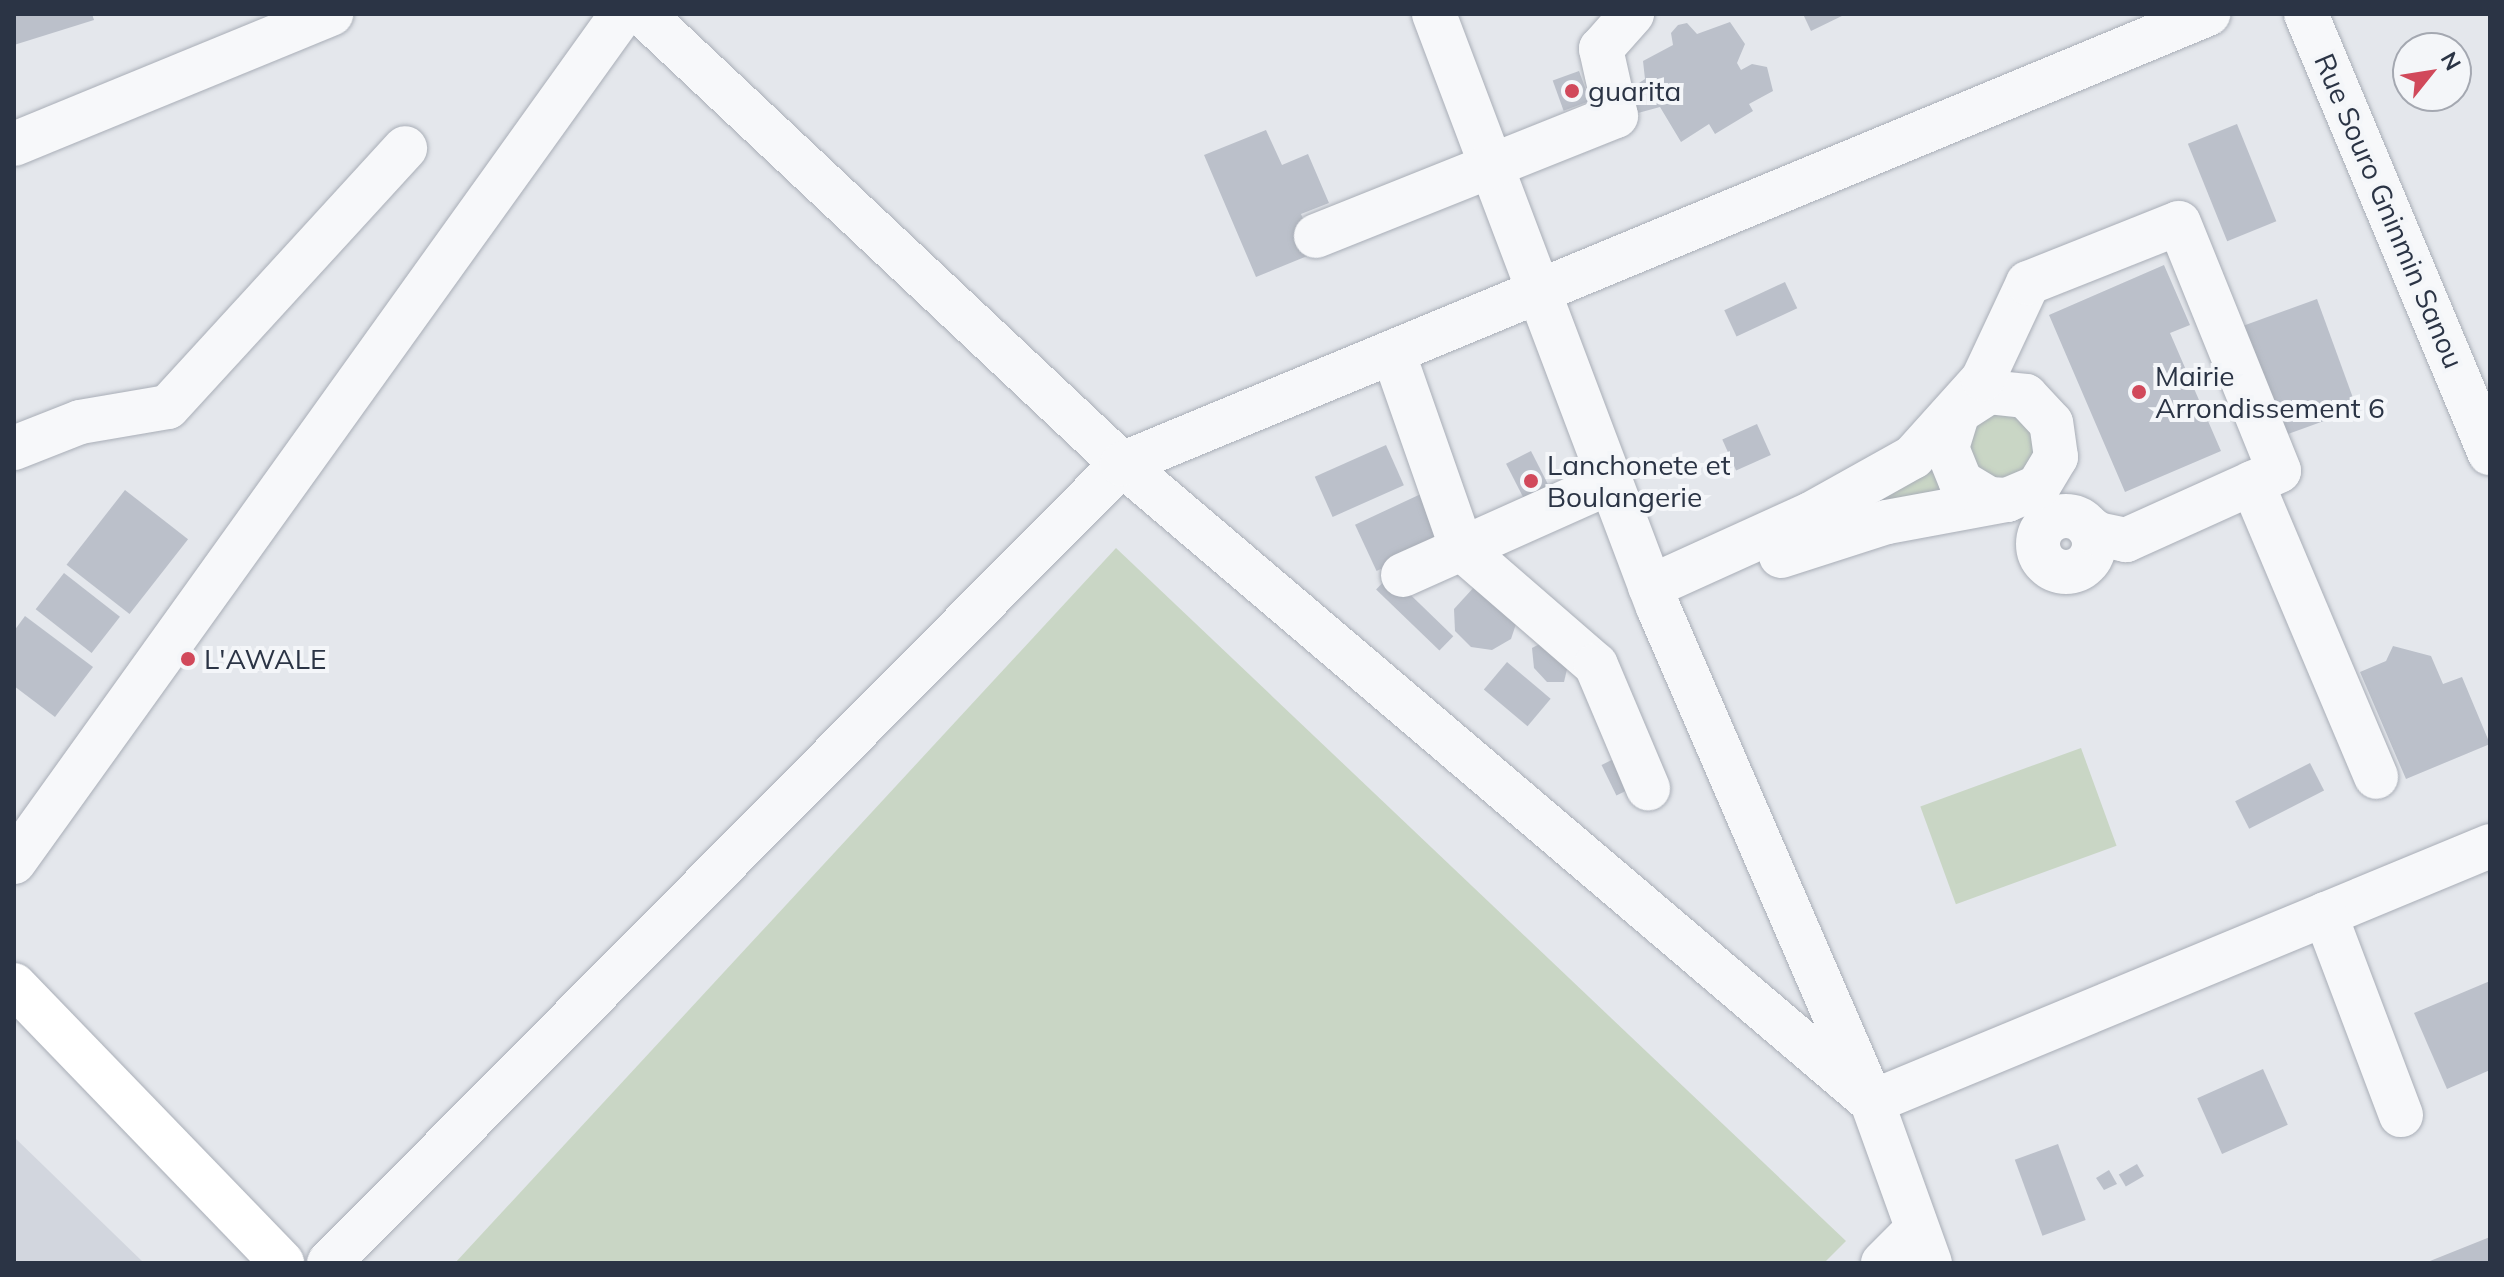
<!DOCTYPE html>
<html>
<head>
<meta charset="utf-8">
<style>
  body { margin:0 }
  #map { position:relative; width:2504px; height:1277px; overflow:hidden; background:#e4e7ec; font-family:Mulish,sans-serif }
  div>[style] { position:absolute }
  .built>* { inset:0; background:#d2d6de }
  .green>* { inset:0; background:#c9d6c5; transform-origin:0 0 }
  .building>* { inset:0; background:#bbc0ca; transform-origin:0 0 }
  .roads { filter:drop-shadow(0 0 2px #a9aeb7) drop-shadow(0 0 2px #a9aeb7) }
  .minor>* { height:44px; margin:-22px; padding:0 22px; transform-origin:22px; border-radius:22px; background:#f7f8fa }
  .minor>.ring { margin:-22px; padding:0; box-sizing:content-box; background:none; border:44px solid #f7f8fa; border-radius:50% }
  .highway>* { height:44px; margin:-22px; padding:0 22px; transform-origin:22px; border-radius:22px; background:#fff }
  .dots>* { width:22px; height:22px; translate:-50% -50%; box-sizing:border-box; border:4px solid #f4f6f9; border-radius:50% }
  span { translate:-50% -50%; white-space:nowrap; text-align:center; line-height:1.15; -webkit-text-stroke:8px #f4f6f9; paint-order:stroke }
  .poi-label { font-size:28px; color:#2b3445 }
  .left { translate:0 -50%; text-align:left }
  .street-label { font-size:28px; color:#2b3445 }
  .frame { position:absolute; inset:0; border:16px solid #2b3445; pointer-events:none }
  .north { position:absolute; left:2392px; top:32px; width:80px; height:80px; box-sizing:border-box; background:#f4f6f9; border:2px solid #a4a8b1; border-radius:50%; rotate:60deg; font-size:22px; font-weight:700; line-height:32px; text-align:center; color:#2b3445 }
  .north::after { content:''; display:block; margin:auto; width:28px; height:36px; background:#d1495b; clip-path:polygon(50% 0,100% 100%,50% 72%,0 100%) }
</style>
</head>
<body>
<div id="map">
  <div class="built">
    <i style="clip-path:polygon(14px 1137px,144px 1263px,14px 1263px)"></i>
  </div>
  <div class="green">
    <i style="clip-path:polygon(2010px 396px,2051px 458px,1986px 493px,1956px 426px)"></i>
    <i style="clip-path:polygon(1936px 456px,1954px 497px,1878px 508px,1876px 500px)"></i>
    <i style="clip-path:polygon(1116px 548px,1846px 1241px,1824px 1263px,455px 1263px)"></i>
    <i style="left:2081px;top:748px;width:104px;height:171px;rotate:70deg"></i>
  </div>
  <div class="building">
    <i style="clip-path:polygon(14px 14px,92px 14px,94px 20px,14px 45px)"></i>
    <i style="clip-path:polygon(1803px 14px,1846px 14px,1811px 31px)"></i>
    <i style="clip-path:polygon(1730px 22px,1745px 44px,1737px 63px,1741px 70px,1752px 64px,1767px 67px,1773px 91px,1749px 104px,1753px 111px,1715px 134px,1709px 124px,1681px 142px,1660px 107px,1638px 113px,1630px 89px,1645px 79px,1643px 61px,1673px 45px,1671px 33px,1678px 25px,1687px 23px,1697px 34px)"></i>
    <i style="left:1579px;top:71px;width:32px;height:28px;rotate:70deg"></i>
    <i style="left:2237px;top:124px;width:105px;height:53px;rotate:68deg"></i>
    <i style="clip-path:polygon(1266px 130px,1282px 165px,1308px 154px,1329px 203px,1301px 214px,1317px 252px,1256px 277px,1204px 155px)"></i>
    <i style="clip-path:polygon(2164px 265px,2190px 325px,2170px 333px,2221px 451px,2125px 492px,2049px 315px)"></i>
    <i style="left:1785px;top:282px;width:29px;height:67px;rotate:65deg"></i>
    <i style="left:2317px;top:299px;width:117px;height:82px;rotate:70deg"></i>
    <i style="left:1757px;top:424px;width:34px;height:38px;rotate:66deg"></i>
    <i style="left:1386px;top:445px;width:44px;height:78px;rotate:66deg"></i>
    <i style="left:1531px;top:451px;width:54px;height:28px;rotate:63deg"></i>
    <i style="left:125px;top:490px;width:80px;height:95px;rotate:38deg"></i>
    <i style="left:1423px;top:493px;width:51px;height:75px;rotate:65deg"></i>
    <i style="left:64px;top:573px;width:71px;height:46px;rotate:38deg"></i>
    <i style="left:1390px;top:575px;width:88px;height:20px;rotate:44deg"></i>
    <i style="clip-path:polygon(1475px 586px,1518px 618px,1511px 639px,1492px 650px,1471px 647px,1455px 631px,1454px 609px)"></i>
    <i style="clip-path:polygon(25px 616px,93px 667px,55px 717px,14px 686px,14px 631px)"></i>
    <i style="clip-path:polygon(1547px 640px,1568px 665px,1564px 682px,1547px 682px,1534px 668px,1532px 648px)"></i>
    <i style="clip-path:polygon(2393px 646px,2431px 656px,2443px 684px,2462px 677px,2490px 744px,2406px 779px,2360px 672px,2386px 661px)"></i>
    <i style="left:1507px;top:662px;width:57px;height:36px;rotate:40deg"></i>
    <i style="left:1624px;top:754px;width:34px;height:25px;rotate:64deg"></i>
    <i style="left:2310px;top:763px;width:31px;height:84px;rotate:63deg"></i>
    <i style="clip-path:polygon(2490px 981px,2490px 1070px,2447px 1089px,2414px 1013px)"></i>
    <i style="left:2263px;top:1069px;width:61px;height:72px;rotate:66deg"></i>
    <i style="left:2058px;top:1144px;width:81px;height:46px;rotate:70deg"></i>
    <i style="left:2137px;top:1164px;width:14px;height:21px;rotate:60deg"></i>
    <i style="clip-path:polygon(2109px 1170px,2117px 1184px,2104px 1190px,2096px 1178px)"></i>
    <i style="clip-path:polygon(2490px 1237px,2490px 1263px,2425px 1263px)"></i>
  </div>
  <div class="roads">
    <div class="minor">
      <i style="left:643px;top:14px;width:657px;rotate:43.21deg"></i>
      <i style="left:1122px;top:464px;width:985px;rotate:40.39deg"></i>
      <i style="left:1872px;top:1102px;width:171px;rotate:70.2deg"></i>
      <i style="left:1434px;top:14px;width:634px;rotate:69.31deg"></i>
      <i style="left:1658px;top:607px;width:539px;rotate:66.62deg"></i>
      <i style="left:1872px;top:1102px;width:669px;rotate:-22.5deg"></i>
      <i style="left:2306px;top:14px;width:476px;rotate:67.3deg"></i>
      <i style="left:14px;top:144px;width:343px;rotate:-22.3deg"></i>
      <i style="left:1316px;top:236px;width:323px;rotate:-21.8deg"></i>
      <i style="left:1616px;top:116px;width:69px;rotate:-102.6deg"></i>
      <i style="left:1601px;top:49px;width:47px;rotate:-48.5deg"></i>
      <i style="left:1393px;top:352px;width:209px;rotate:70.7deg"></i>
      <i style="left:1462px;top:549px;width:177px;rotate:40.9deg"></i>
      <i style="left:1596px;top:665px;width:134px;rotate:67.1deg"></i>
      <i style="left:14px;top:448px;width:71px;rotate:-21.5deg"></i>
      <i style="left:80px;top:422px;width:89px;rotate:-9.7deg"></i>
      <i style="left:168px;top:407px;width:351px;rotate:-47.5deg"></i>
      <i style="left:2252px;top:483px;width:319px;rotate:67.1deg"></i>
      <i class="ring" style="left:2038px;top:516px;width:12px;height:12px"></i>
      <i style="left:1781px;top:556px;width:111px;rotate:-17.8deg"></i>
      <i style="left:1887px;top:522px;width:122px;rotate:-10.4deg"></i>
      <i style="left:2007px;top:500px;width:34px;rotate:-23deg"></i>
      <i style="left:2038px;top:487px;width:35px;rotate:-59deg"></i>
      <i style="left:2056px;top:457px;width:34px;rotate:-98deg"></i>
      <i style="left:2051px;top:423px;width:37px;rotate:-133deg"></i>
      <i style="left:2026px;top:396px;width:37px;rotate:-174deg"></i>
      <i style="left:1989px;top:392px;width:37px;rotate:147deg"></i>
      <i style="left:1958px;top:412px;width:38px;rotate:107deg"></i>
      <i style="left:1947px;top:448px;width:37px;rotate:68deg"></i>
      <i style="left:1961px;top:482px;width:33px;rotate:31deg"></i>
      <i style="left:1989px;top:499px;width:18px;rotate:3deg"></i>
      <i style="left:1403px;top:575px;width:228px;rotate:-24.1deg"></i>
      <i style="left:1650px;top:587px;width:177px;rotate:-24.4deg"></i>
      <i style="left:1811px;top:514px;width:117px;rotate:-29.2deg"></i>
      <i style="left:1913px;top:457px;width:105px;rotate:-48.1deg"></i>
      <i style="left:1983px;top:379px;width:106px;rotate:-64.9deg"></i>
      <i style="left:2028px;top:283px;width:162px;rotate:-21.7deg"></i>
      <i style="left:2179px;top:223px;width:267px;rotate:68deg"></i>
      <i style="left:2279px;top:471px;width:168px;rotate:155.7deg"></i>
      <i style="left:2126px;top:540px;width:29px;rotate:-168deg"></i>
      <i style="left:2098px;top:534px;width:12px;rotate:-145deg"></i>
      <i style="left:14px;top:862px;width:1043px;rotate:-54.36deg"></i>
      <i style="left:2325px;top:914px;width:215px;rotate:69.3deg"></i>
      <i style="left:329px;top:1263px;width:1126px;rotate:-45.22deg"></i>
      <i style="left:1122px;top:464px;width:1176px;rotate:-22.51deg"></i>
      <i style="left:1883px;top:1263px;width:47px;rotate:-45deg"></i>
    </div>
    <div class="highway">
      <i style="left:14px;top:985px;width:386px;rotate:46deg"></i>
    </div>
  </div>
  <div class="dots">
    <i style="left:1572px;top:91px;background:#d1495b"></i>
    <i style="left:2139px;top:392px;background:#d1495b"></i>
    <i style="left:1531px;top:481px;background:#d1495b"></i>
    <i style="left:188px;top:659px;background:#d1495b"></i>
  </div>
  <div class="poi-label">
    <span class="left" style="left:1588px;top:91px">guarita</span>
    <span class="left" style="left:2155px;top:392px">Mairie<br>Arrondissement 6</span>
    <span class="left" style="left:1547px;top:481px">Lanchonete et<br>Boulangerie</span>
    <span class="left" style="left:204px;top:659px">L'AWALE</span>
  </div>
  <div class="street-label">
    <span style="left:2389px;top:211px;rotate:67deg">Rue Souro Gninmin Sanou</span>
  </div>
  <div class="frame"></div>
  <div class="north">N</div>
</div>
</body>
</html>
